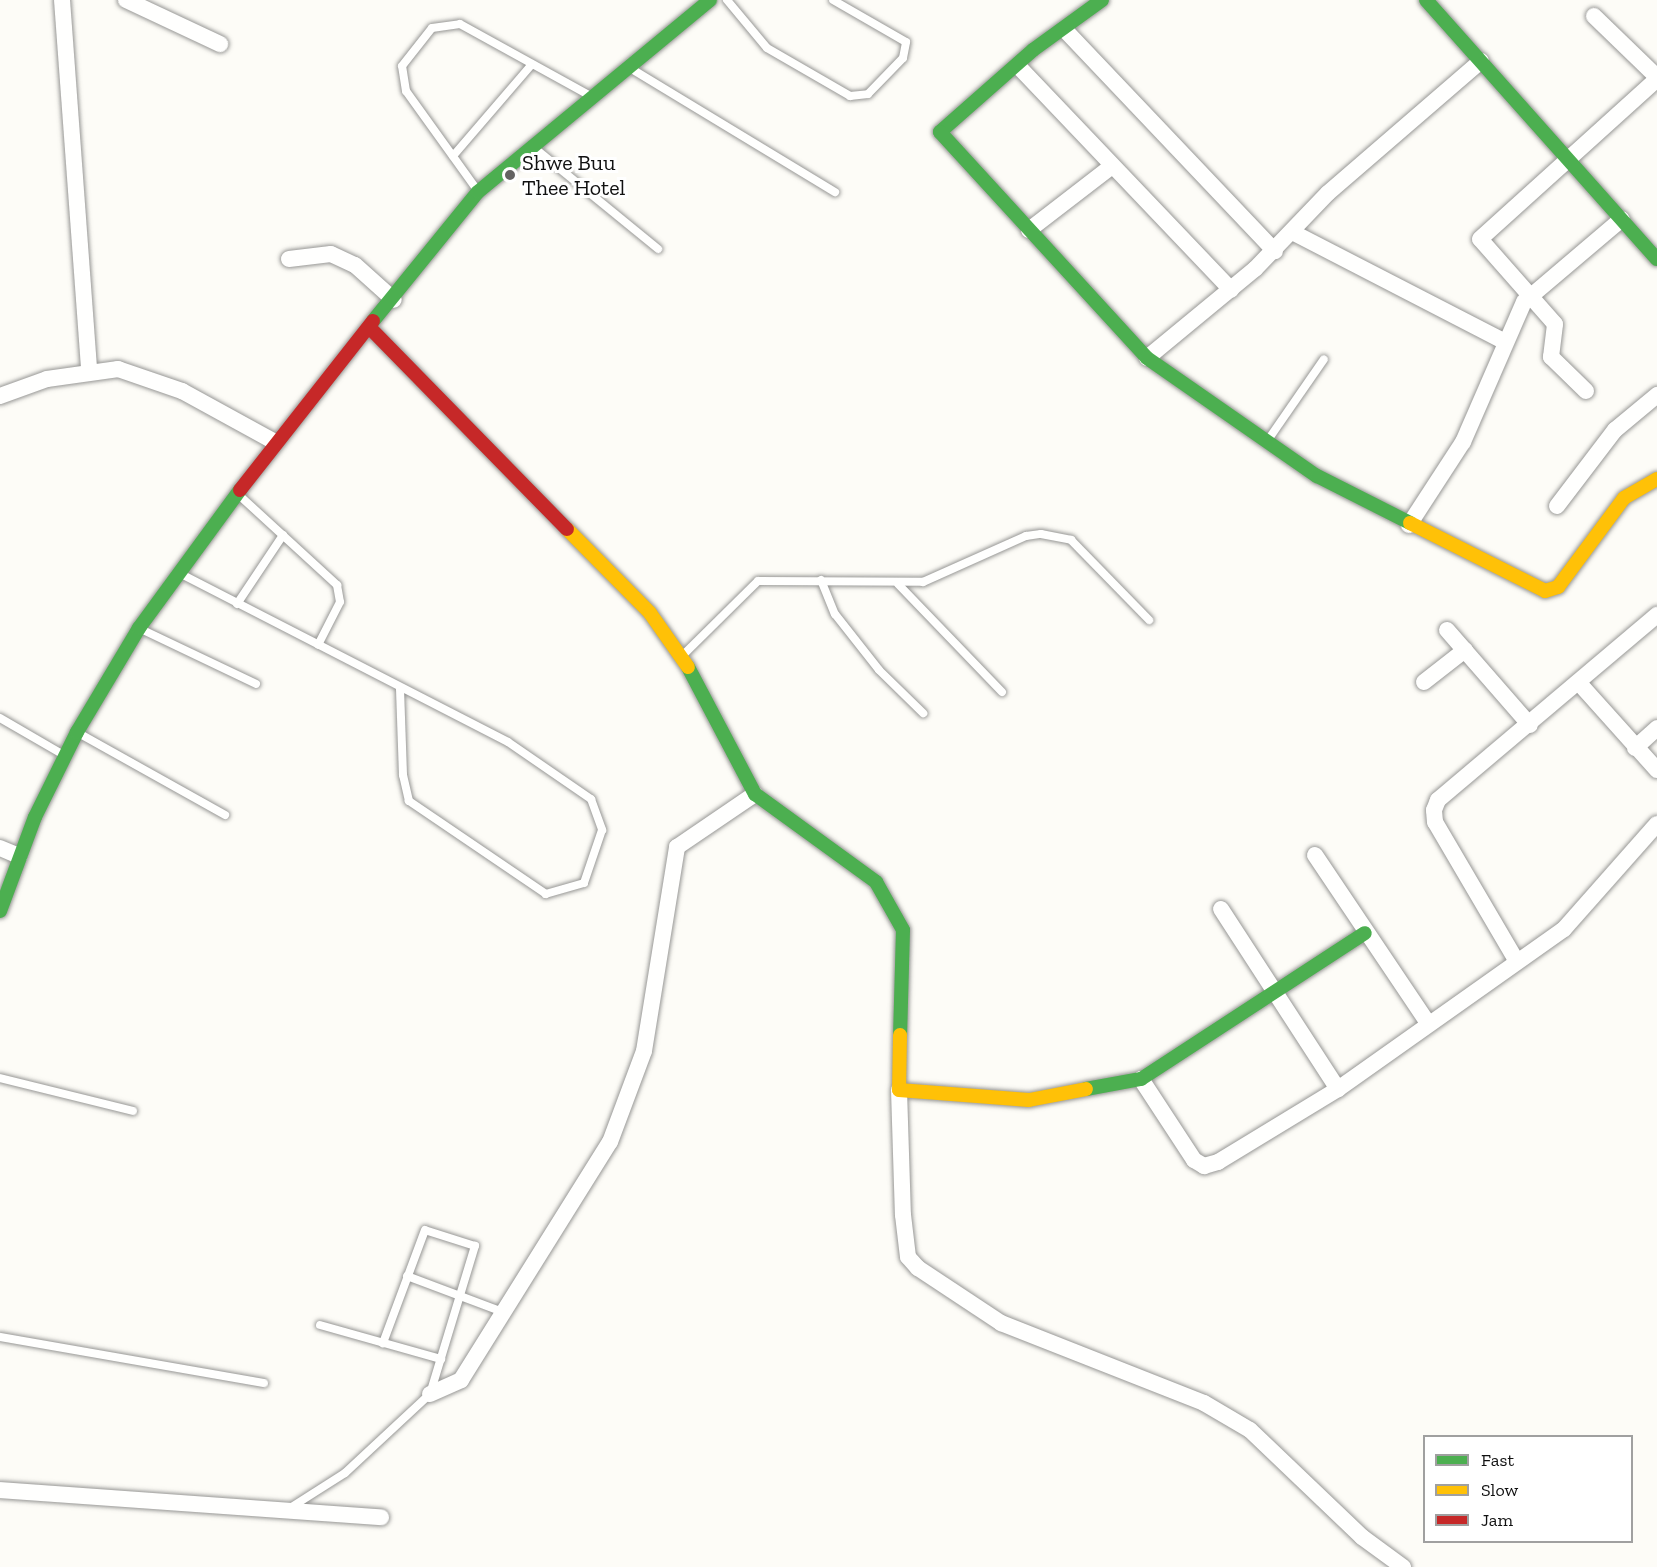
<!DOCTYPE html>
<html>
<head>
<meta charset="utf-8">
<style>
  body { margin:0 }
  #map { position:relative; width:1657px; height:1567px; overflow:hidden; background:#fdfcf7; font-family:"Zilla Slab",serif }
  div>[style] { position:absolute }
  .roads { filter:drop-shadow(0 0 2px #979795) drop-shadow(0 0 2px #979795) }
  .lane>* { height:8px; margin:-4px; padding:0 4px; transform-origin:4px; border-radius:4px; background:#fffffe }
  .street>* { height:16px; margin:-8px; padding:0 8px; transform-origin:8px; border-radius:8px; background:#fffffe }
  .fast>* { height:14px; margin:-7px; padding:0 7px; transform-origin:7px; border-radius:7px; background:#4caf50 }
  .slow>* { height:14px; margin:-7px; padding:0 7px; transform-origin:7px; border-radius:7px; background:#ffc107 }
  .jam>* { height:14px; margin:-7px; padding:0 7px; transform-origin:7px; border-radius:7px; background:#c62828 }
  .dots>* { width:16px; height:16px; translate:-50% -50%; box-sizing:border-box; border:3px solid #fff; border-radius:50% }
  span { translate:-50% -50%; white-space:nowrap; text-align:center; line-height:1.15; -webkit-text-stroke:6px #fff; paint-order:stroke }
  .poi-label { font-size:22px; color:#111 }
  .left { translate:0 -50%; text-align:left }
  .legend { position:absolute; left:1423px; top:1435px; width:210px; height:108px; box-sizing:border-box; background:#fff; border:2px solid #a0a0a0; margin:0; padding:8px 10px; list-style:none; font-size:18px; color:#111 }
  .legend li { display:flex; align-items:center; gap:12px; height:30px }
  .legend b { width:30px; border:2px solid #a0a0a0 }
</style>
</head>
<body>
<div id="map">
  <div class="roads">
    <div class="lane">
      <i style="left:727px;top:0;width:62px;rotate:50.2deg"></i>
      <i style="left:767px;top:48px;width:96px;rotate:30deg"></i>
      <i style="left:850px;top:96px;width:18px;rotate:-6deg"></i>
      <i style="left:868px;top:94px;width:50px;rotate:-45.8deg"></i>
      <i style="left:903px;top:58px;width:16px;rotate:-79deg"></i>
      <i style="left:906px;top:42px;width:84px;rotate:-150.1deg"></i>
      <i style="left:635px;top:71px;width:234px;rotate:31.2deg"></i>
      <i style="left:538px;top:151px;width:155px;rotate:39.2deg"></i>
      <i style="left:453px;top:156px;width:121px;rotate:-49.3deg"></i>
      <i style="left:475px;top:187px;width:118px;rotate:-125.7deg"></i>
      <i style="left:406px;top:91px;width:25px;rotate:-99deg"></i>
      <i style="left:402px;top:66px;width:48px;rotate:-51.7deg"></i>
      <i style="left:432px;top:28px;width:28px;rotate:-8deg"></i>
      <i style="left:460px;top:24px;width:145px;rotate:28.9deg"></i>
      <i style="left:1268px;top:440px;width:98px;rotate:-55.3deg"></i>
      <i style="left:240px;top:496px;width:132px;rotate:42.5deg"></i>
      <i style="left:337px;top:585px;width:17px;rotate:80deg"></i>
      <i style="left:340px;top:602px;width:48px;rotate:117.1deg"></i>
      <i style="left:185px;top:576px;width:363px;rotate:27.2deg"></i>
      <i style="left:508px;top:742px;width:101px;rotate:34.5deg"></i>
      <i style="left:591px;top:799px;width:33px;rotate:70deg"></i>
      <i style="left:602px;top:830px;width:56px;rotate:108.8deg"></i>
      <i style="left:584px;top:883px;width:40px;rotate:164deg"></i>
      <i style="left:546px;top:894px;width:166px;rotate:-145.8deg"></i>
      <i style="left:409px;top:801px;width:27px;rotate:-103deg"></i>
      <i style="left:403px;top:775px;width:87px;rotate:-92deg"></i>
      <i style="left:821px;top:580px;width:37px;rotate:68deg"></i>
      <i style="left:835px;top:614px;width:71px;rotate:51.8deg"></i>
      <i style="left:879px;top:670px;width:62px;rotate:44.3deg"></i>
      <i style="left:898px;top:584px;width:150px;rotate:46.1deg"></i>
      <i style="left:237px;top:604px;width:83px;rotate:-56.3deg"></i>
      <i style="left:145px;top:631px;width:123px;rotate:25.5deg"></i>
      <i style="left:683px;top:655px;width:105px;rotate:-44.6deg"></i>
      <i style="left:758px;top:581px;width:165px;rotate:0.3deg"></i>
      <i style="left:923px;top:582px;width:113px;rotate:-24.1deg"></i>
      <i style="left:1026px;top:536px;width:15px;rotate:-8deg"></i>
      <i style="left:1041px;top:534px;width:31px;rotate:11deg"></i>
      <i style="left:1071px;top:540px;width:112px;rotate:45.7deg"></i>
      <i style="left:0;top:718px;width:72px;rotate:30.1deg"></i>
      <i style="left:82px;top:735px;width:164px;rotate:29.2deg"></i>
      <i style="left:0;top:1078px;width:137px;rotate:13.9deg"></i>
      <i style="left:407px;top:1276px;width:103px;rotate:20.6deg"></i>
      <i style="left:320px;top:1325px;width:126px;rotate:15.7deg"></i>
      <i style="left:0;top:1337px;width:268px;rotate:9.9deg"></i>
      <i style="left:290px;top:1508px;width:65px;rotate:-32.5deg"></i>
      <i style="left:345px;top:1473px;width:116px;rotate:-42.9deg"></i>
      <i style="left:430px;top:1394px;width:155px;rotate:-73.1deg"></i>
      <i style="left:475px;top:1246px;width:52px;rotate:-162.3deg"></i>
      <i style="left:425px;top:1230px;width:121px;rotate:110.4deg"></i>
    </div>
    <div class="street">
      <i style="left:62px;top:0;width:372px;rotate:85.8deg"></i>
      <i style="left:126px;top:0;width:104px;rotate:25.1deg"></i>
      <i style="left:1594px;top:16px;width:88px;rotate:44.1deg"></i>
      <i style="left:1065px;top:30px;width:305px;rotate:46.5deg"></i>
      <i style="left:1018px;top:66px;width:309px;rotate:46.4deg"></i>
      <i style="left:1029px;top:230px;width:105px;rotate:-37.6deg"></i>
      <i style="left:1294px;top:233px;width:237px;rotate:27.3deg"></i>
      <i style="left:289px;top:259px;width:42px;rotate:-6.8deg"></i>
      <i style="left:331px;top:254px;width:26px;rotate:25deg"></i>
      <i style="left:355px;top:265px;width:52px;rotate:41.9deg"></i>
      <i style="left:1147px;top:358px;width:140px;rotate:-39.5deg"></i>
      <i style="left:1255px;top:269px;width:105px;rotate:-46.2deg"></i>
      <i style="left:1328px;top:193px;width:202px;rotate:-40.8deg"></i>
      <i style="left:1586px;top:391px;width:49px;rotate:-135.8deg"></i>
      <i style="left:1551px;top:357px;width:33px;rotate:-83deg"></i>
      <i style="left:1555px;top:324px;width:113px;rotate:-131.4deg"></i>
      <i style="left:1480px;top:239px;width:239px;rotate:-42.1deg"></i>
      <i style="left:0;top:396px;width:50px;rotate:-19.9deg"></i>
      <i style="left:47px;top:379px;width:72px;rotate:-8deg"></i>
      <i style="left:118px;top:369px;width:68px;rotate:19deg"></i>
      <i style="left:182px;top:391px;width:106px;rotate:28.7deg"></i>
      <i style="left:1557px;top:506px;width:96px;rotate:-52.7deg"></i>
      <i style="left:1615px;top:430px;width:55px;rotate:-39.8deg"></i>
      <i style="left:1409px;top:525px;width:99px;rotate:-57deg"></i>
      <i style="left:1463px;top:442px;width:153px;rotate:-66.5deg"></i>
      <i style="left:1524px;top:302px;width:128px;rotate:-40.3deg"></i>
      <i style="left:1447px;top:630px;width:126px;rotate:48.9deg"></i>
      <i style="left:1424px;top:682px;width:52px;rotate:-38deg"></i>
      <i style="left:1579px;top:683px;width:117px;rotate:48.1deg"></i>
      <i style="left:1635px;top:748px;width:30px;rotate:-42deg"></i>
      <i style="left:0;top:848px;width:21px;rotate:23deg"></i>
      <i style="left:1315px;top:855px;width:202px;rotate:56.1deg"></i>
      <i style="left:1221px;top:909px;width:215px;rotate:57deg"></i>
      <i style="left:1516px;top:960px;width:160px;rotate:-120.4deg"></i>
      <i style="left:1435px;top:822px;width:12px;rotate:-95deg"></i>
      <i style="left:1434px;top:810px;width:11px;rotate:-68deg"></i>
      <i style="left:1438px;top:800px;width:287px;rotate:-40.2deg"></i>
      <i style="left:1141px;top:1079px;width:97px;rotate:56.8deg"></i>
      <i style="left:1194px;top:1160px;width:12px;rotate:31deg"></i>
      <i style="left:1204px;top:1166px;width:15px;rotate:-16deg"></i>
      <i style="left:1218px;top:1162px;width:140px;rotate:-31.3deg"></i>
      <i style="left:1338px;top:1089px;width:277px;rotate:-35.3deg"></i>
      <i style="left:1564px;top:929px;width:140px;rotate:-48.5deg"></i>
      <i style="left:899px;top:1090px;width:125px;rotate:88.2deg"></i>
      <i style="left:903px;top:1215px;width:42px;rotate:83.2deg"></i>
      <i style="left:908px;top:1257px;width:15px;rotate:48deg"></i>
      <i style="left:918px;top:1268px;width:100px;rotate:33.5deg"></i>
      <i style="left:1001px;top:1323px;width:218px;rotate:21.5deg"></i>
      <i style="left:1204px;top:1403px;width:53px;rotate:30.4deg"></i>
      <i style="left:1250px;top:1430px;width:155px;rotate:43.7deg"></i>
      <i style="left:1362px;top:1537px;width:51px;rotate:36.2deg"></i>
      <i style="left:430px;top:1394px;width:34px;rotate:-24deg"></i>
      <i style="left:461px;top:1380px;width:281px;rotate:-58deg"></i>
      <i style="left:610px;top:1142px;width:97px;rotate:-69.5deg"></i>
      <i style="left:644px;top:1051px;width:207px;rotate:-80.8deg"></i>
      <i style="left:677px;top:847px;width:94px;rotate:-34.2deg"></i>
      <i style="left:0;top:1490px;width:382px;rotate:4.1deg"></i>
    </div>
    <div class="fast">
      <i style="left:1102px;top:0;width:85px;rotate:144.1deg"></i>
      <i style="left:1033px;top:50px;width:124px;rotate:138.6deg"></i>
      <i style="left:940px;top:132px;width:306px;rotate:47.5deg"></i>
      <i style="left:1147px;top:358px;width:207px;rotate:34.8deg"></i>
      <i style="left:1317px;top:476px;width:104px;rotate:26.8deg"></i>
      <i style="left:1426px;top:0;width:347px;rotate:48.3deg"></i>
      <i style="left:373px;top:321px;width:166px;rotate:-50.9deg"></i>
      <i style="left:478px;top:192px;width:301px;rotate:-39.6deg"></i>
      <i style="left:688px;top:667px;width:144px;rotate:62.2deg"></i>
      <i style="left:755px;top:794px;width:150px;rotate:36deg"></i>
      <i style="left:876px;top:882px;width:55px;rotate:60.6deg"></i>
      <i style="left:903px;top:930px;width:105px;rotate:91.6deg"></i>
      <i style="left:0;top:911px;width:100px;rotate:-69.6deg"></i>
      <i style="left:35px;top:817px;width:95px;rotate:-63.7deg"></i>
      <i style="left:77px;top:732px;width:121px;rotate:-59.2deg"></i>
      <i style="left:139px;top:628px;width:171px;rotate:-53.8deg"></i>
      <i style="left:1086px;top:1089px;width:56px;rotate:-10.3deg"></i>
      <i style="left:1141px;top:1079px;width:267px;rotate:-33.1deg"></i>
    </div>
    <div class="slow">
      <i style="left:1410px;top:523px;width:151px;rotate:26.7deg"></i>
      <i style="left:1545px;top:591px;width:14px;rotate:-17deg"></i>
      <i style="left:1558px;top:587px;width:111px;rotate:-53.4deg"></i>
      <i style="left:1624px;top:498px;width:38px;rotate:-30deg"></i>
      <i style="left:567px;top:529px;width:118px;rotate:45.3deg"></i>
      <i style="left:650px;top:613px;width:66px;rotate:54.9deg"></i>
      <i style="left:900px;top:1035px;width:55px;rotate:91deg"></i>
      <i style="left:899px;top:1090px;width:130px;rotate:4.4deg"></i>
      <i style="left:1029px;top:1100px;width:58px;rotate:-10.9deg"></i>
    </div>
    <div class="jam">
      <i style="left:371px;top:329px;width:280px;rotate:45.6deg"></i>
      <i style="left:240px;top:490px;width:215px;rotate:-51.8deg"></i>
    </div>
  </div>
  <div class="dots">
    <i style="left:510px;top:175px;background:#646362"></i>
  </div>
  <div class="poi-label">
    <span class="left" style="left:522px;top:175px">Shwe Buu<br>Thee Hotel</span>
  </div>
  <ul class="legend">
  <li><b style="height:8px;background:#4caf50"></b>Fast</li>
  <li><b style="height:8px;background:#ffc107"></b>Slow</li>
  <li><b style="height:8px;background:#c62828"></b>Jam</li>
  </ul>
</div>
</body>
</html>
